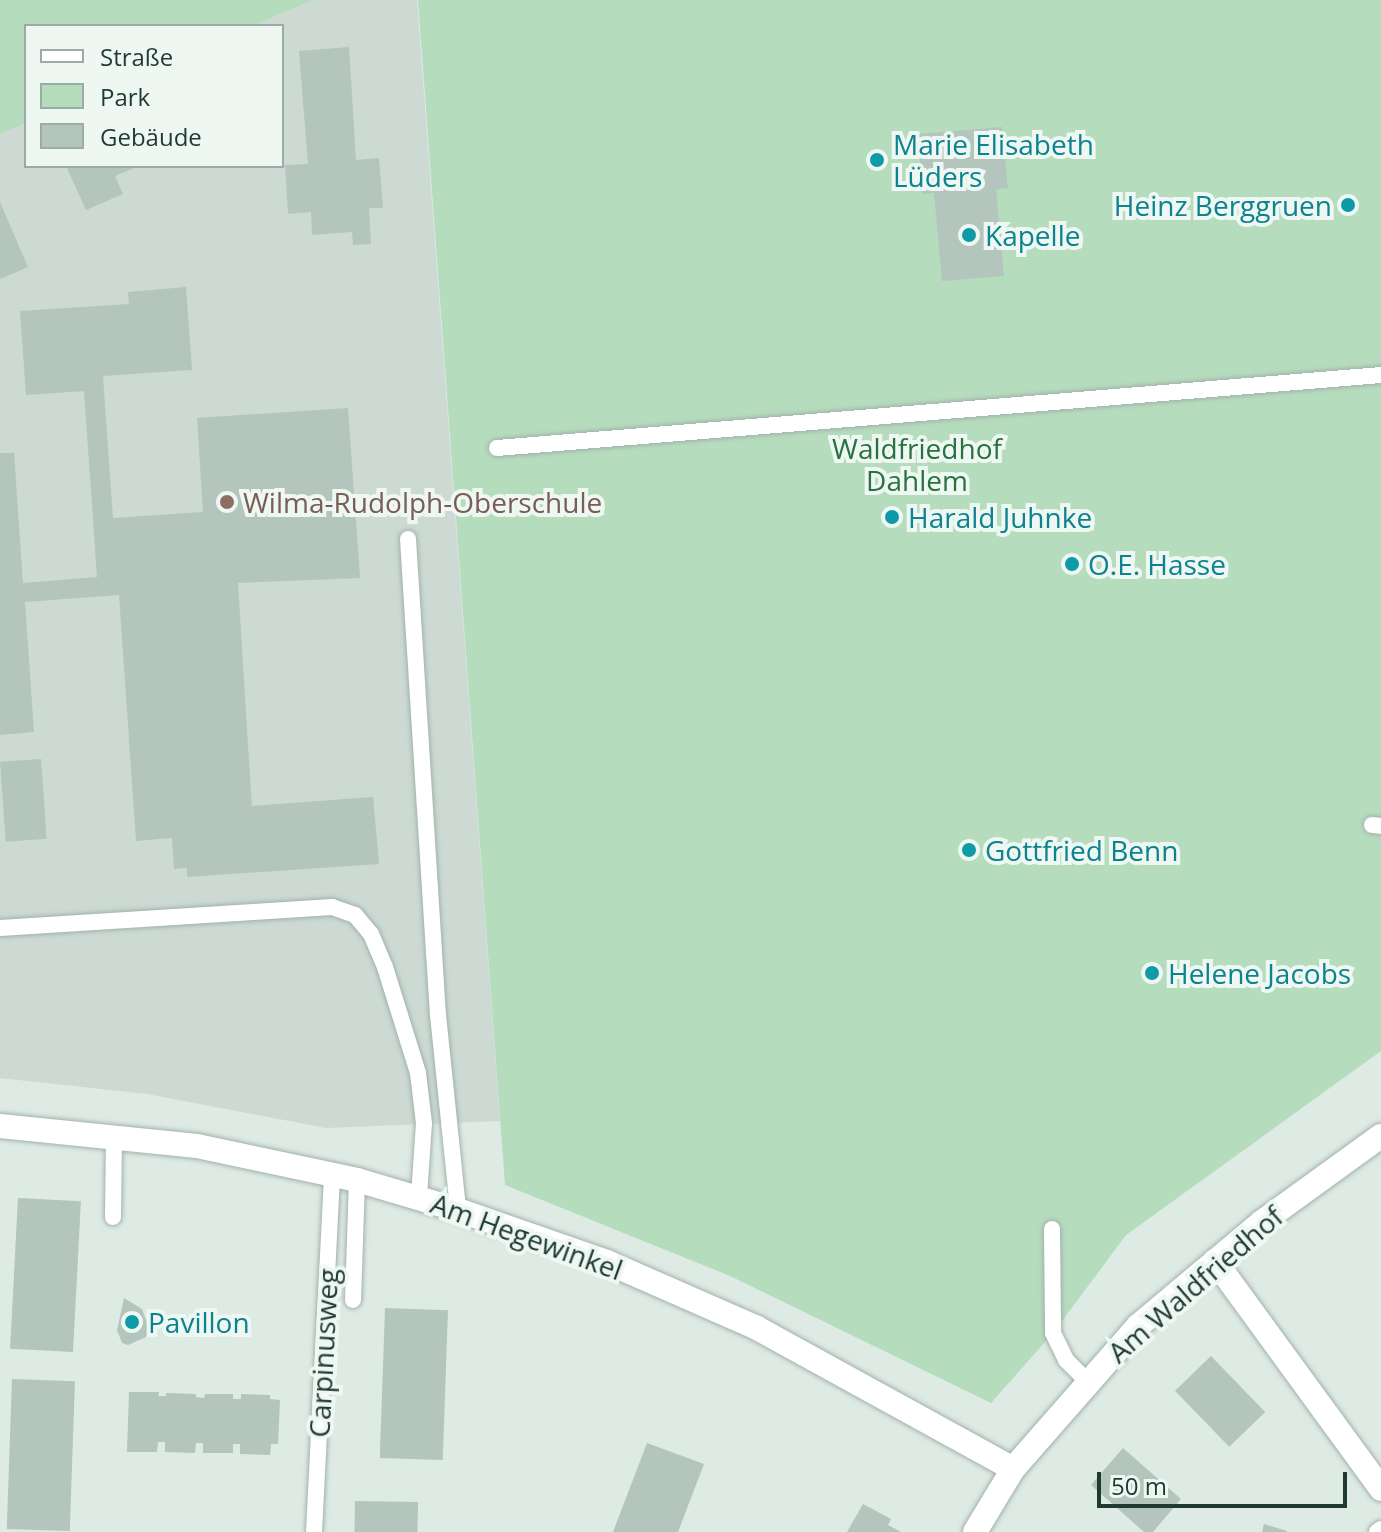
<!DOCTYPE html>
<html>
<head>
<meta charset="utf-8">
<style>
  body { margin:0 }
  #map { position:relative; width:1381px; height:1532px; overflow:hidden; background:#deeae4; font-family:"Open Sans",sans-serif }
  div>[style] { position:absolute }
  .built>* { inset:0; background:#ccdad3 }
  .green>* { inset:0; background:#b6dcbe }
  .building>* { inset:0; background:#b3c5bd; transform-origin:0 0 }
  .roads { filter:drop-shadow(0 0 2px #a1b2ab) drop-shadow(0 0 2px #a1b2ab) }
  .service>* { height:16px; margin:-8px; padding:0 8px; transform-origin:8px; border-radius:8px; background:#fff }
  .minor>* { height:24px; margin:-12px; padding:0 12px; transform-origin:12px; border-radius:12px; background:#fff }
  .dots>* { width:22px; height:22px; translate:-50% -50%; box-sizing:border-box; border:4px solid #eef7f2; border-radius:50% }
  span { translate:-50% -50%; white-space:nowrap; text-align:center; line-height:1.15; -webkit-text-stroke:8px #eef7f2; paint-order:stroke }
  .culture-label { font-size:28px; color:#0d838f }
  .left { translate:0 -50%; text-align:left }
  .right { translate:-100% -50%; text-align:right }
  .park-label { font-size:28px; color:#287240 }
  .education-label { font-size:28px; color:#785e54 }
  .street-label { font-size:28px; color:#1f3a31 }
  .legend { position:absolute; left:24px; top:24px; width:260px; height:144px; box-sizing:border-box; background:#eef7f2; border:2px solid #9baba5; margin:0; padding:10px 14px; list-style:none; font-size:24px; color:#1f3a31 }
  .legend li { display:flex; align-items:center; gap:16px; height:40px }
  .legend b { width:40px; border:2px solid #9baba5 }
  .scale { position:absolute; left:1097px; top:1472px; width:250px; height:36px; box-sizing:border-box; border:4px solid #1f3a31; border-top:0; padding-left:10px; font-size:24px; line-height:28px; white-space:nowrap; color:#1f3a31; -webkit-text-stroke:6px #eef7f2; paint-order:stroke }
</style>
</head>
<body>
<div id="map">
  <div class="built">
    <i style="clip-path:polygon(313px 0,417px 0,500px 1121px,326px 1128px,147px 1094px,0 1078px,0 134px,26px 123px,26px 166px,282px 166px,282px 26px,253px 26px)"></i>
  </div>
  <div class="green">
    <i style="clip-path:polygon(0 0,313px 0,253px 26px,26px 26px,26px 123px,0 134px)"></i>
    <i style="clip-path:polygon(418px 0,1381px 0,1381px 1051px,1126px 1235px,1053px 1333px,991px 1403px,730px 1276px,505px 1185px)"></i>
  </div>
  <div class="building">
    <i style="clip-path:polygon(349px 47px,356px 160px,379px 158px,383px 208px,369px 208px,371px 244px,353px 245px,352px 232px,312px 235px,311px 212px,288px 214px,285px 165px,308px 164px,299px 51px)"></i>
    <i style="clip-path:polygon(1002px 127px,1008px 188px,996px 189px,1004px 276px,942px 281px,934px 193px,922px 194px,918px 134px)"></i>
    <i style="clip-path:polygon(66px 166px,139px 166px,115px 176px,123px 194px,86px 210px)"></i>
    <i style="clip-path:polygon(0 202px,28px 267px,0 279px)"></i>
    <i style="clip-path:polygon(186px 287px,192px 370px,103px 376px,113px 518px,203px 512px,197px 418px,348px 408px,360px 578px,238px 583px,246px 714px,252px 806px,373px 797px,379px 864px,187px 877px,187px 868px,174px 869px,172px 838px,136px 841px,119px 595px,25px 602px,34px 732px,0 735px,0 453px,14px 453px,23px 583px,97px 577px,84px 391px,26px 395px,20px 311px,129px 304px,128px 292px)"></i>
    <i style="left:41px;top:759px;width:80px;height:41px;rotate:86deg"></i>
    <i style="left:18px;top:1198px;width:63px;height:151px;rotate:3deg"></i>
    <i style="clip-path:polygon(124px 1298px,142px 1309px,150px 1331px,146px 1337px,128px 1345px,122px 1343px,117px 1330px)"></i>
    <i style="left:385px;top:1308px;width:63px;height:150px;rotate:2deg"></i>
    <i style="left:1211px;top:1356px;width:78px;height:50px;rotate:46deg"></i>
    <i style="left:12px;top:1379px;width:63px;height:150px;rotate:2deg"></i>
    <i style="clip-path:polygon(129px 1392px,159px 1392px,158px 1396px,166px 1396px,166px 1393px,196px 1394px,196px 1397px,204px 1398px,205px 1394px,233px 1394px,233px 1399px,241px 1399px,241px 1394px,270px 1395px,270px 1399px,280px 1400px,278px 1444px,271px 1444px,270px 1455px,240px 1454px,240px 1444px,233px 1444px,233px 1453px,203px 1453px,203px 1443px,196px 1443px,195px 1453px,165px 1452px,165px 1442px,158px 1442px,157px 1452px,127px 1452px)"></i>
    <i style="clip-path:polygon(647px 1443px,704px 1464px,678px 1532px,613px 1532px)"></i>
    <i style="clip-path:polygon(1123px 1448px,1181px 1499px,1153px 1532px,1144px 1532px,1091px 1485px)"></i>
    <i style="left:355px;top:1501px;width:63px;height:31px;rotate:1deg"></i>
    <i style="clip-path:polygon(863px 1504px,891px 1519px,888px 1525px,901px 1532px,847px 1532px)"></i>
    <i style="clip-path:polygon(1264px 1524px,1287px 1531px,1287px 1532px,1262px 1532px)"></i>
  </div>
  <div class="roads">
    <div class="service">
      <i style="left:497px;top:448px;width:887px;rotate:-4.72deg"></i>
      <i style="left:408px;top:539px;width:477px;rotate:86.4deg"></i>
      <i style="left:438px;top:1015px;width:196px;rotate:84.1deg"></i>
      <i style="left:1372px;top:825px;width:9px;rotate:6deg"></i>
      <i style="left:0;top:928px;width:333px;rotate:-3.6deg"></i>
      <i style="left:332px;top:907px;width:24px;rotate:19deg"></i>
      <i style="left:355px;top:915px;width:25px;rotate:50deg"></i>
      <i style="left:371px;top:934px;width:36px;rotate:67deg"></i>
      <i style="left:385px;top:967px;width:111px;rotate:72.7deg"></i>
      <i style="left:418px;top:1073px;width:50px;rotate:83.2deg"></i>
      <i style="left:424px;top:1123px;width:74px;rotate:93.9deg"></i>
      <i style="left:113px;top:1217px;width:82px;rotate:-89.3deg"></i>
      <i style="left:1052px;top:1229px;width:104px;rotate:89.4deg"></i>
      <i style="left:1053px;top:1333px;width:30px;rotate:64deg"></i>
      <i style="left:1066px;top:1360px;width:30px;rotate:45deg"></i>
      <i style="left:353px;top:1300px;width:120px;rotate:-88.1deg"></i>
      <i style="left:314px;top:1532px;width:358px;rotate:-87.1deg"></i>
      <i style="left:1377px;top:1532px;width:5px;rotate:-37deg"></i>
    </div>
    <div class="minor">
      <i style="left:0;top:1126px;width:198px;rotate:5.8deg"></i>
      <i style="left:197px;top:1146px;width:164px;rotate:12deg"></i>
      <i style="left:357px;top:1180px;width:105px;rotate:16.5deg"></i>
      <i style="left:458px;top:1210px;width:158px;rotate:19.2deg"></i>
      <i style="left:607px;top:1262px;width:164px;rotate:23.7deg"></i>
      <i style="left:757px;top:1328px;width:292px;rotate:28.8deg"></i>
      <i style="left:1215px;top:1261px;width:282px;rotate:53.9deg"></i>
      <i style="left:975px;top:1532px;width:74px;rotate:-58.9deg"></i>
      <i style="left:1013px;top:1469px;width:190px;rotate:-48.8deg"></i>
      <i style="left:1138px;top:1326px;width:162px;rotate:-40deg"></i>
      <i style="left:1262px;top:1222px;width:147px;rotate:-35.9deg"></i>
    </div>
  </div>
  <div class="dots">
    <i style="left:877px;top:160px;background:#0f9aa8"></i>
    <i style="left:1348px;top:205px;background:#0f9aa8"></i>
    <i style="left:969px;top:235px;background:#0f9aa8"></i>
    <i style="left:227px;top:502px;background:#8d6e63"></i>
    <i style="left:892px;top:517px;background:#0f9aa8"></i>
    <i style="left:1072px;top:564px;background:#0f9aa8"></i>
    <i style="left:969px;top:850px;background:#0f9aa8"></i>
    <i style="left:1152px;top:973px;background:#0f9aa8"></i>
    <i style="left:132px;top:1322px;background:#0f9aa8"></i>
  </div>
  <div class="culture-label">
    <span class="left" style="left:893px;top:160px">Marie Elisabeth<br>Lüders</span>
    <span class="right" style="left:1332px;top:205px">Heinz Berggruen</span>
    <span class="left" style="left:985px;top:235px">Kapelle</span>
    <span class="left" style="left:908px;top:517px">Harald Juhnke</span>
    <span class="left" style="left:1088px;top:564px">O.E. Hasse</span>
    <span class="left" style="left:985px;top:850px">Gottfried Benn</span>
    <span class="left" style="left:1168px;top:973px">Helene Jacobs</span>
    <span class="left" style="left:148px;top:1322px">Pavillon</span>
  </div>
  <div class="park-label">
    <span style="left:917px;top:464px">Waldfriedhof<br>Dahlem</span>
  </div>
  <div class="education-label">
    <span class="left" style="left:243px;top:502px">Wilma-Rudolph-Oberschule</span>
  </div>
  <div class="street-label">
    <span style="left:527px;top:1236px;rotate:20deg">Am Hegewinkel</span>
    <span style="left:1195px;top:1284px;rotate:-41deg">Am Waldfriedhof</span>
    <span style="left:323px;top:1353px;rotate:-87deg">Carpinusweg</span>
  </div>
  <ul class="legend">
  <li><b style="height:10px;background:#fff"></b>Straße</li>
  <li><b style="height:22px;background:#b6dcbe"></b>Park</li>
  <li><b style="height:22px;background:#b3c5bd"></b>Gebäude</li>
  </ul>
  <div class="scale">50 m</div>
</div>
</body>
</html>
